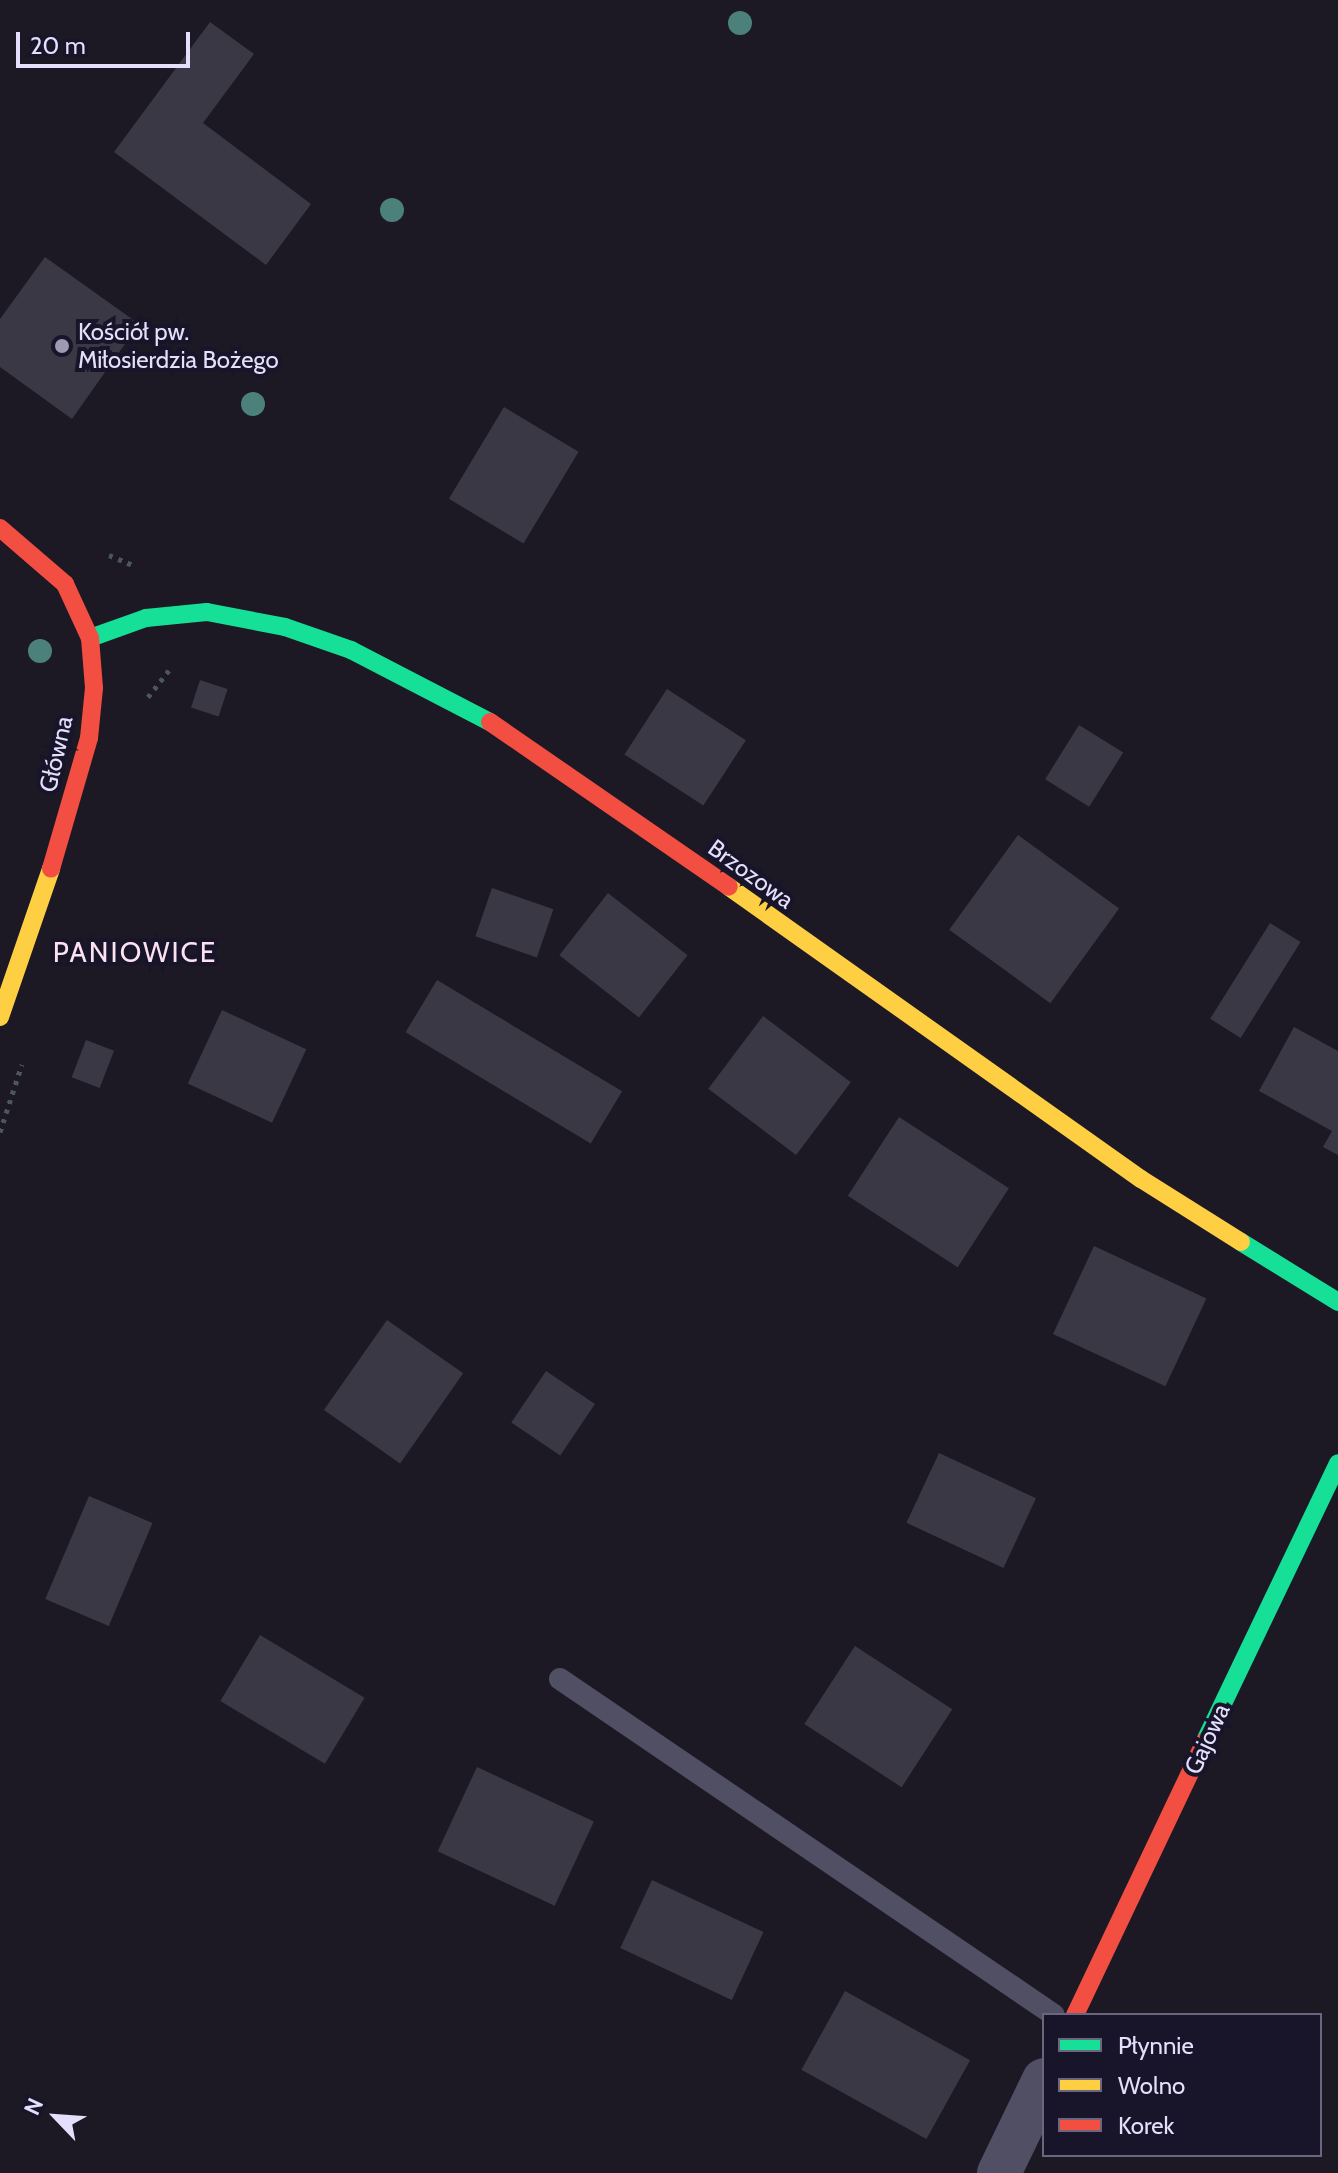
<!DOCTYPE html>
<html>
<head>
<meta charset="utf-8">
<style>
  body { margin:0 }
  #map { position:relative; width:1338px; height:2173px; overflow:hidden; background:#1c1925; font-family:Cabin,sans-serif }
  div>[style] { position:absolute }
  .building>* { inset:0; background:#3b3846; transform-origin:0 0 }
  .path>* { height:5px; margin-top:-2.5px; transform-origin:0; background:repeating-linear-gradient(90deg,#4c5663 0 4px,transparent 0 10px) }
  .lane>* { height:22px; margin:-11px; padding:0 11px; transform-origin:11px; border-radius:11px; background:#514f64 }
  .street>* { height:44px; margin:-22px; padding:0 22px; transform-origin:22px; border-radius:22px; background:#514f64 }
  .fast>* { height:18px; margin:-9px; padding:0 9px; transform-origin:9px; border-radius:9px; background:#16e098 }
  .slow>* { height:18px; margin:-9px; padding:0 9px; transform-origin:9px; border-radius:9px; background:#ffcf43 }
  .jam>* { height:18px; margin:-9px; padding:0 9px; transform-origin:9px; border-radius:9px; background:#f24e42 }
  .trees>* { width:24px; height:24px; margin:-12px; border-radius:50%; background:#4b817a }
  .dots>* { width:22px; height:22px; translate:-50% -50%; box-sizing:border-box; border:4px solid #18142a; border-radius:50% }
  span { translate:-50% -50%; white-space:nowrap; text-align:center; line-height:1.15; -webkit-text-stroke:8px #18142a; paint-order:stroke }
  .poi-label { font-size:24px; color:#e4e0fc }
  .left { translate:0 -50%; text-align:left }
  .street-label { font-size:24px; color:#e4e0fc }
  .quarter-label { font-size:28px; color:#fce2f1; letter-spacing:2px }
  .legend { position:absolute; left:1042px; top:2013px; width:280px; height:144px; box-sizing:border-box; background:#18142a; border:2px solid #6a667e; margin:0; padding:10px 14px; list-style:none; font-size:24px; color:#e4e0fc }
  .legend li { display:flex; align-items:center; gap:16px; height:40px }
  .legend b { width:40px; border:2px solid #6a667e }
  .north { position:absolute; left:16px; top:2077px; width:80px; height:80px; -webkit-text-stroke:6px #18142a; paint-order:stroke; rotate:295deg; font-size:22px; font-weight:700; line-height:32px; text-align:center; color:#e4e0fc }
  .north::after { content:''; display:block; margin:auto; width:28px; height:36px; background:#e4e0fc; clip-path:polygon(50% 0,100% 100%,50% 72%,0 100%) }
  .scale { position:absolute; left:16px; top:32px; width:174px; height:36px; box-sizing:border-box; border:4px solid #e4e0fc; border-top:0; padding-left:10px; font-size:24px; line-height:28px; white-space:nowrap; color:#e4e0fc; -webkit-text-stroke:6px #18142a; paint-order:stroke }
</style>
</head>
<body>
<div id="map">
  <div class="building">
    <i style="clip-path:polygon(210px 22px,254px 54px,203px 123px,311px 204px,266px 265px,114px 152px)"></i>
    <i style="clip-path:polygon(45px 257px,139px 324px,72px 419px,0 367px,0 319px)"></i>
    <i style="left:504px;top:407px;width:87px;height:107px;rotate:31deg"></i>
    <i style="left:200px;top:680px;width:29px;height:29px;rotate:18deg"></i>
    <i style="left:667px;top:689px;width:94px;height:78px;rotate:33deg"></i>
    <i style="left:1079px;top:725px;width:52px;height:64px;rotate:32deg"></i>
    <i style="left:1018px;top:835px;width:125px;height:117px;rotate:36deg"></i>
    <i style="left:492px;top:888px;width:65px;height:51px;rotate:19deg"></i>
    <i style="left:608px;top:893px;width:101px;height:79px;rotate:38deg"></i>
    <i style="left:1270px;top:923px;width:36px;height:113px;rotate:32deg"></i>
    <i style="left:437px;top:980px;width:216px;height:61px;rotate:31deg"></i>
    <i style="left:222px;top:1010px;width:93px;height:81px;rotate:25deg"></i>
    <i style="left:763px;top:1016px;width:110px;height:91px;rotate:37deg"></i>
    <i style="clip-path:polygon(1294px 1027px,1338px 1051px,1338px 1155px,1323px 1147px,1332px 1131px,1259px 1091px)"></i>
    <i style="left:86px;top:1040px;width:30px;height:40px;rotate:21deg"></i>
    <i style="left:899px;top:1117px;width:131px;height:94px;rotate:33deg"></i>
    <i style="left:1094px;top:1246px;width:124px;height:97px;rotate:25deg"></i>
    <i style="left:387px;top:1320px;width:93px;height:110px;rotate:35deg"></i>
    <i style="left:546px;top:1371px;width:59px;height:62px;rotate:34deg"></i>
    <i style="left:939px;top:1453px;width:107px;height:77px;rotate:25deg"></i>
    <i style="left:89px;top:1496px;width:69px;height:112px;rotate:23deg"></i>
    <i style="left:260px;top:1635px;width:122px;height:77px;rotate:31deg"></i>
    <i style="left:855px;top:1646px;width:116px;height:93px;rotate:33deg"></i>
    <i style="left:477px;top:1767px;width:129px;height:93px;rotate:25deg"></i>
    <i style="left:652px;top:1880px;width:123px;height:75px;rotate:25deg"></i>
    <i style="left:845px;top:1991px;width:143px;height:90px;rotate:29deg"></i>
  </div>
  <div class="path">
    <i style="left:109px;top:555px;width:26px;rotate:23deg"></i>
    <i style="left:148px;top:697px;width:34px;rotate:-52deg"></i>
    <i style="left:0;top:1132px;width:71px;rotate:-72.1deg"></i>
  </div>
  <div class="lane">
    <i style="left:560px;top:1679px;width:597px;rotate:34.22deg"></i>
  </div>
  <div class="street">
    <i style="left:999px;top:2173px;width:103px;rotate:-64.2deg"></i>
  </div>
  <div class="fast">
    <i style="left:90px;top:638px;width:59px;rotate:-19.7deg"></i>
    <i style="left:146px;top:618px;width:61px;rotate:-5.6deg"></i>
    <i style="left:207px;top:612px;width:79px;rotate:10.9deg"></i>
    <i style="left:285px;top:627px;width:70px;rotate:19.2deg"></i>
    <i style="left:351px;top:650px;width:157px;rotate:27.4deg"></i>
    <i style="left:1241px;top:1242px;width:114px;rotate:31.7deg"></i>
    <i style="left:1205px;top:1741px;width:308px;rotate:-64.4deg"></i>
  </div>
  <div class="slow">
    <i style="left:729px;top:887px;width:505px;rotate:35.33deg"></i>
    <i style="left:1141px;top:1179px;width:118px;rotate:32.2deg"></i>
    <i style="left:0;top:1017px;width:157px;rotate:-71deg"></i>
  </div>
  <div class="jam">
    <i style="left:0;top:528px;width:86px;rotate:40.7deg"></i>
    <i style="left:65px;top:584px;width:60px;rotate:65.2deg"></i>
    <i style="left:90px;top:638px;width:50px;rotate:85.4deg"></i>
    <i style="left:94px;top:688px;width:50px;rotate:95.7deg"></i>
    <i style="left:89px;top:738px;width:136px;rotate:106.2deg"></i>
    <i style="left:490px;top:722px;width:290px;rotate:34.6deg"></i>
    <i style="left:1075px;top:2015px;width:303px;rotate:-64.6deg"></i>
  </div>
  <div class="trees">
    <i style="left:740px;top:23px"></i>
    <i style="left:392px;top:210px"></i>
    <i style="left:253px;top:404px"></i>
    <i style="left:40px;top:651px"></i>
  </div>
  <div class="dots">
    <i style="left:62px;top:346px;background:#9e9ab1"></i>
  </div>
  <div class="poi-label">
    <span class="left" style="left:78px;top:346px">Kościół pw.<br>Miłosierdzia Bożego</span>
  </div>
  <div class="street-label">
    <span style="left:56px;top:754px;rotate:-77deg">Główna</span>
    <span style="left:751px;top:874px;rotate:36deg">Brzozowa</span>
    <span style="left:1207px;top:1739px;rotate:-65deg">Gajowa</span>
  </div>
  <div class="quarter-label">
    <span style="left:135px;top:952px">PANIOWICE</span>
  </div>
  <ul class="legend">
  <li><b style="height:10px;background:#16e098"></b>Płynnie</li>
  <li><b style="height:10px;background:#ffcf43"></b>Wolno</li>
  <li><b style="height:10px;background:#f24e42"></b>Korek</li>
  </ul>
  <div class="north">N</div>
  <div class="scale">20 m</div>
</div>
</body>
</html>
